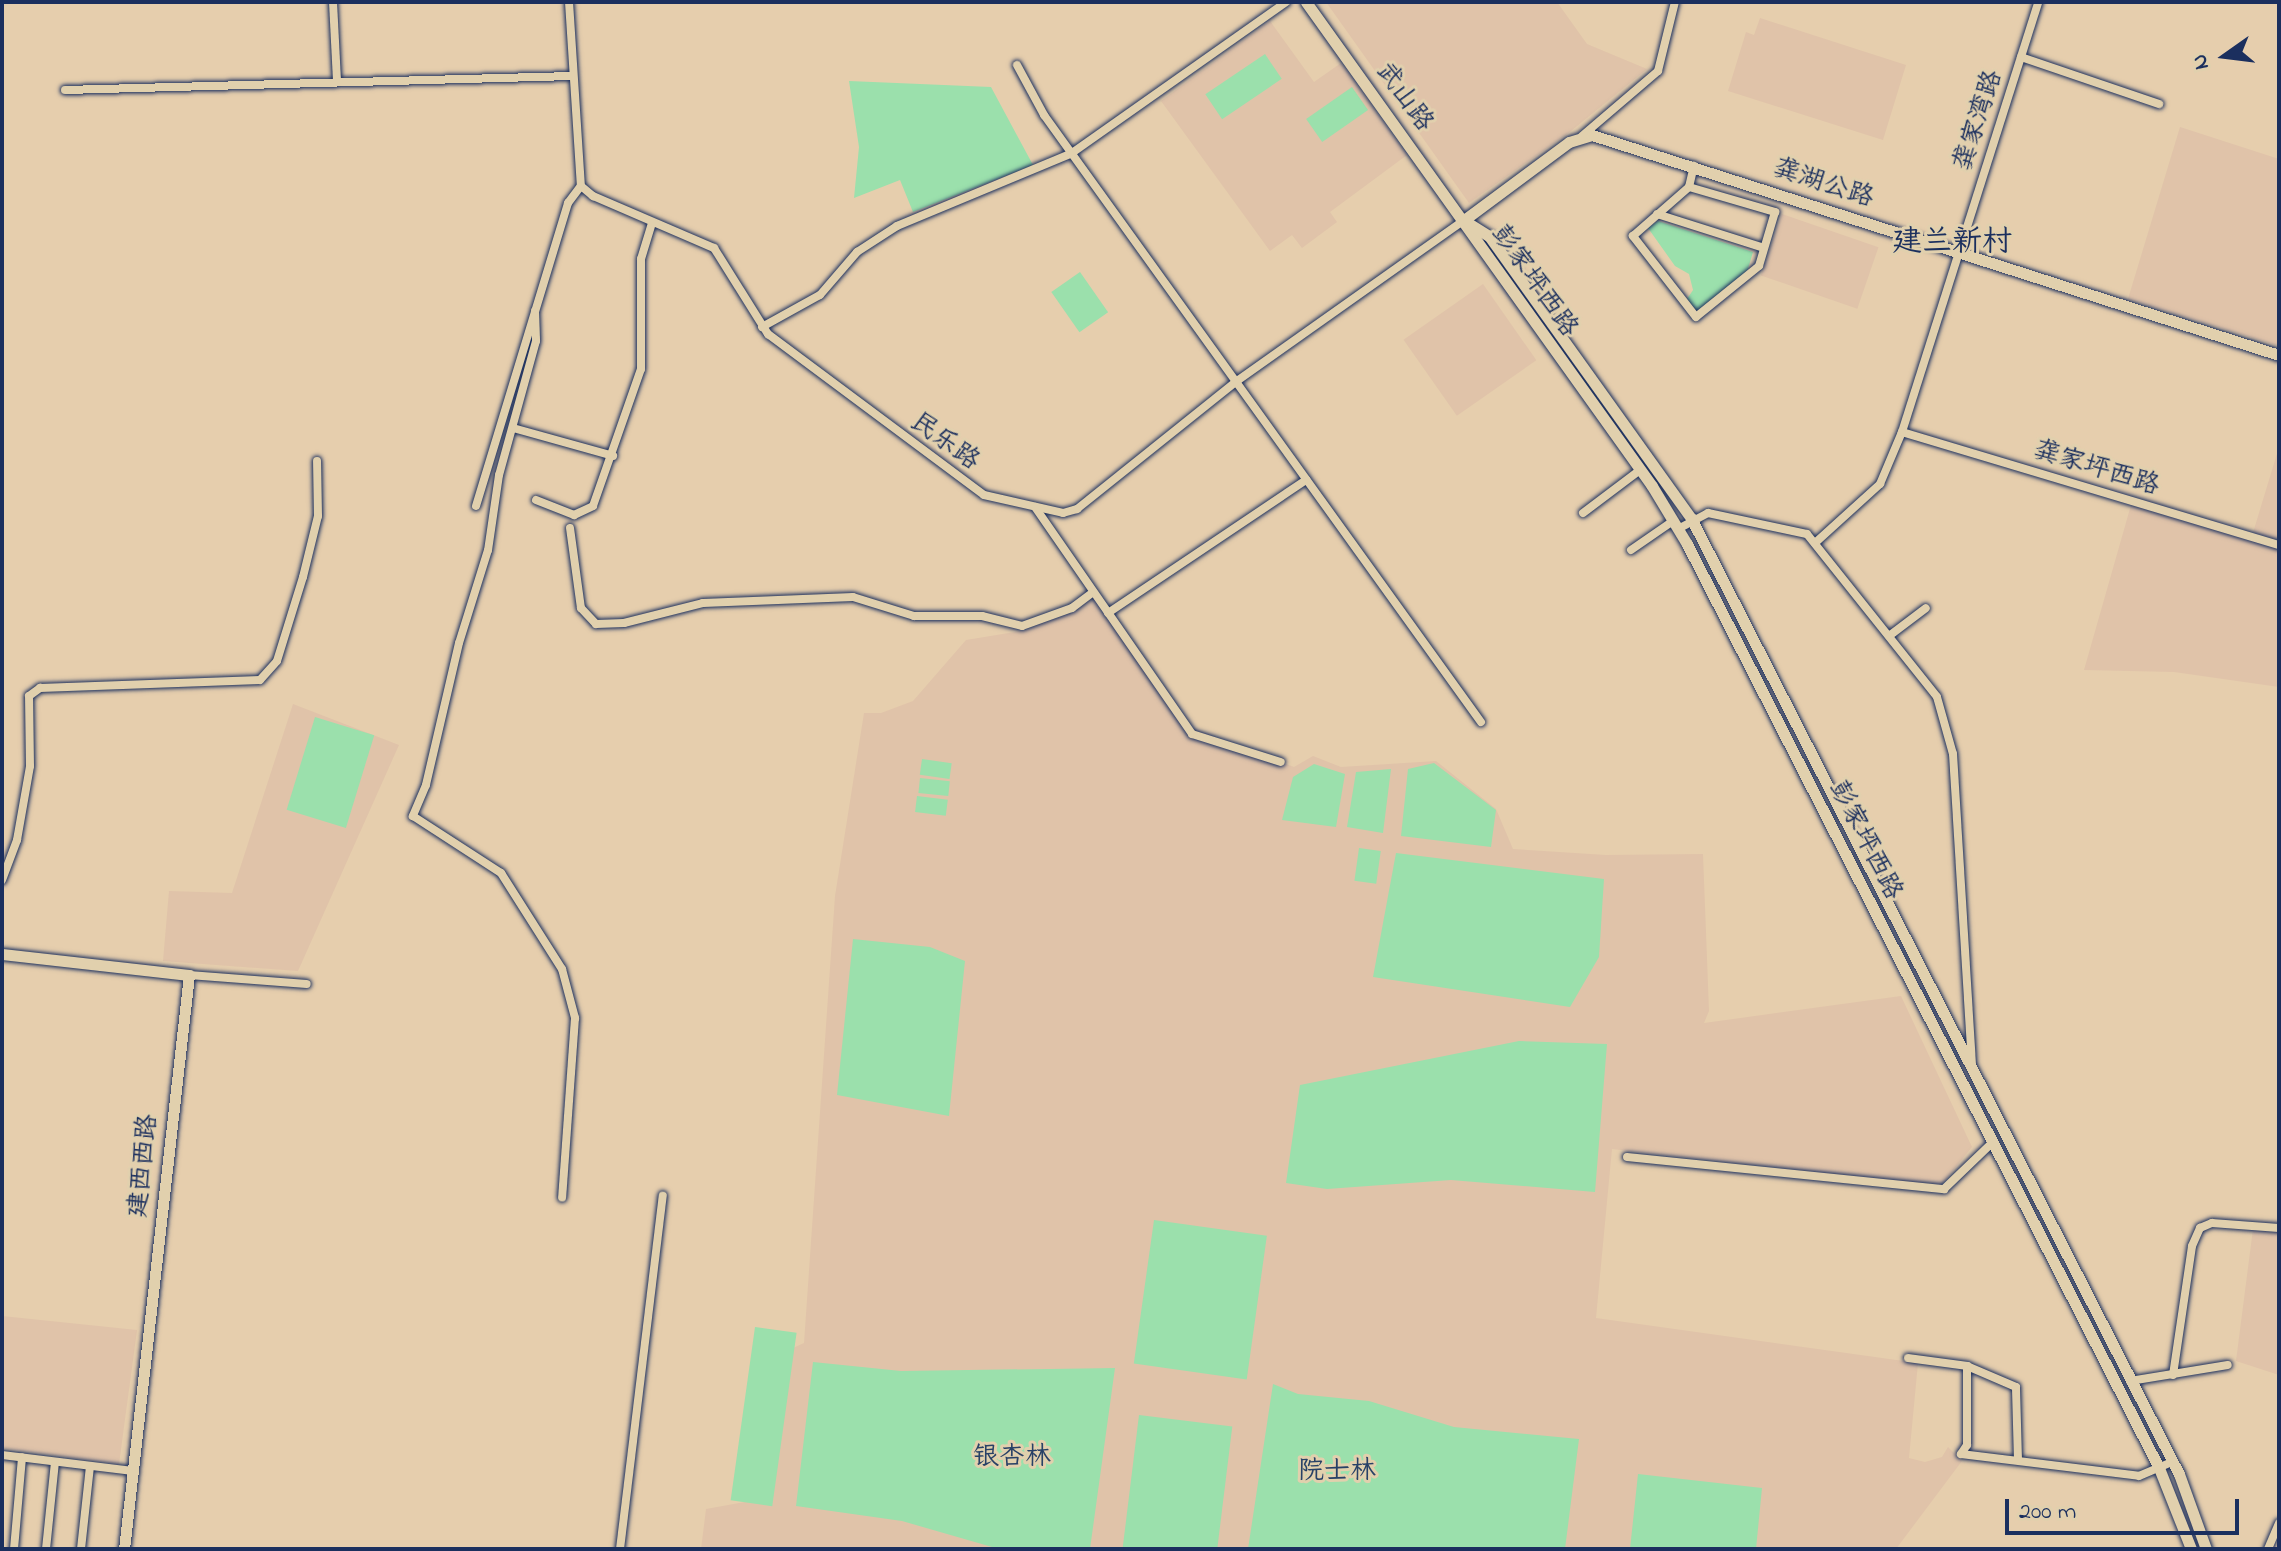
<!DOCTYPE html>
<html>
<head>
<meta charset="utf-8">
<style>
  body { margin:0 }
  #map { position:relative; width:2281px; height:1551px; overflow:hidden; background:#e6cead; font-family:"Indie Flower","LXGW WenKai TC",sans-serif }
  div>[style] { position:absolute }
  .built>* { inset:0; background:#e0c3a9; transform-origin:0 0 }
  .green>* { inset:0; background:#9be0ac; transform-origin:0 0 }
  .roads { filter:drop-shadow(0 0 2px #1b2f5e) drop-shadow(0 0 2px #1b2f5e) }
  .street>* { height:8px; margin:-4px; padding:0 4px; transform-origin:4px; border-radius:4px; background:#e1d0ad }
  .secondary>* { height:11px; margin:-5.5px; padding:0 5.5px; transform-origin:5.5px; border-radius:5.5px; background:#e1d0ad }
  span { translate:-50% -50%; white-space:nowrap; text-align:center; line-height:1.15; -webkit-text-stroke:6px #e1d0ad; paint-order:stroke }
  .street-label { font-size:26px; color:#1b2f5e }
  .park-label { font-size:26px; color:#284166 }
  .quarter-label { font-size:30px; color:#1b2f5e }
  .frame { position:absolute; inset:0; border:4px solid #1b2f5e; pointer-events:none }
  .north { position:absolute; left:2185px; top:16px; width:80px; height:80px; -webkit-text-stroke:6px #e1d0ad; paint-order:stroke; rotate:256deg; font-size:22px; font-weight:700; line-height:32px; text-align:center; color:#1b2f5e }
  .north::after { content:''; display:block; margin:auto; width:28px; height:36px; background:#1b2f5e; clip-path:polygon(50% 0,100% 100%,50% 72%,0 100%) }
  .scale { position:absolute; left:2005px; top:1499px; width:234px; height:36px; box-sizing:border-box; border:4px solid #1b2f5e; border-top:0; padding-left:10px; font-size:24px; line-height:28px; white-space:nowrap; color:#1b2f5e; -webkit-text-stroke:6px #e1d0ad; paint-order:stroke }
</style>
</head>
<body>
<div id="map">
  <div class="built">
    <i style="clip-path:polygon(1326px 2px,1557px 2px,1587px 44px,1647px 69px,1571px 131px,1469px 203px)"></i>
    <i style="clip-path:polygon(1760px 18px,1906px 65px,1883px 140px,1728px 91px,1746px 32px,1754px 35px)"></i>
    <i style="clip-path:polygon(1270px 21px,1314px 82px,1341px 63px,1407px 155px,1330px 212px,1337px 222px,1302px 248px,1292px 235px,1270px 251px,1161px 101px)"></i>
    <i style="clip-path:polygon(2180px 127px,2279px 159px,2279px 346px,2128px 299px)"></i>
    <i style="left:1782px;top:214px;width:102px;height:65px;rotate:19deg"></i>
    <i style="left:1483px;top:284px;width:93px;height:97px;rotate:55deg"></i>
    <i style="clip-path:polygon(2279px 447px,2279px 687px,2174px 672px,2084px 670px,2133px 498px,2252px 536px)"></i>
    <i style="clip-path:polygon(1087px 589px,1185px 725px,1294px 767px,1313px 756px,1341px 767px,1436px 761px,1496px 809px,1513px 849px,1606px 855px,1703px 854px,1709px 1011px,1704px 1023px,1901px 996px,1972px 1147px,1940px 1186px,1612px 1149px,1596px 1318px,1918px 1363px,1909px 1458px,1925px 1462px,1942px 1457px,1948px 1447px,1962px 1461px,1896px 1549px,701px 1549px,706px 1509px,772px 1497px,793px 1348px,804px 1343px,835px 896px,864px 713px,881px 713px,913px 701px,966px 640px,1027px 630px,1068px 608px)"></i>
    <i style="clip-path:polygon(293px 704px,399px 745px,298px 971px,163px 961px,169px 891px,232px 893px)"></i>
    <i style="clip-path:polygon(2253px 1229px,2279px 1231px,2279px 1375px,2236px 1361px)"></i>
    <i style="clip-path:polygon(2px 1316px,137px 1330px,119px 1464px,2px 1448px)"></i>
  </div>
  <div class="green">
    <i style="left:1265px;top:54px;width:30px;height:72px;rotate:56deg"></i>
    <i style="clip-path:polygon(849px 81px,991px 87px,1033px 165px,913px 212px,900px 180px,854px 198px,859px 147px)"></i>
    <i style="left:1352px;top:87px;width:28px;height:56px;rotate:55deg"></i>
    <i style="clip-path:polygon(1658px 221px,1753px 252px,1747px 272px,1697px 312px,1687px 299px,1693px 290px,1689px 274px,1675px 266px,1648px 228px)"></i>
    <i style="left:1080px;top:272px;width:49px;height:35px;rotate:55deg"></i>
    <i style="left:315px;top:717px;width:62px;height:97px;rotate:17deg"></i>
    <i style="left:922px;top:759px;width:30px;height:16px;rotate:8deg"></i>
    <i style="clip-path:polygon(1434px 763px,1496px 810px,1491px 847px,1401px 836px,1408px 769px)"></i>
    <i style="clip-path:polygon(1314px 764px,1345px 774px,1336px 827px,1282px 820px,1293px 777px)"></i>
    <i style="clip-path:polygon(1391px 769px,1383px 833px,1347px 827px,1356px 772px)"></i>
    <i style="left:920px;top:778px;width:30px;height:15px;rotate:6deg"></i>
    <i style="left:917px;top:796px;width:31px;height:16px;rotate:7deg"></i>
    <i style="left:1359px;top:848px;width:22px;height:33px;rotate:8deg"></i>
    <i style="clip-path:polygon(1396px 853px,1604px 879px,1599px 957px,1570px 1007px,1373px 977px)"></i>
    <i style="clip-path:polygon(853px 939px,930px 947px,965px 961px,949px 1116px,837px 1095px)"></i>
    <i style="clip-path:polygon(1519px 1041px,1607px 1044px,1595px 1192px,1451px 1180px,1327px 1189px,1286px 1183px,1300px 1085px)"></i>
    <i style="left:1154px;top:1220px;width:114px;height:145px;rotate:8deg"></i>
    <i style="left:755px;top:1327px;width:42px;height:175px;rotate:8deg"></i>
    <i style="clip-path:polygon(813px 1362px,901px 1371px,1115px 1368px,1090px 1549px,999px 1549px,902px 1521px,796px 1506px)"></i>
    <i style="clip-path:polygon(1273px 1384px,1298px 1394px,1369px 1401px,1454px 1427px,1579px 1439px,1565px 1549px,1248px 1549px)"></i>
    <i style="left:1139px;top:1415px;width:94px;height:135px;rotate:7deg"></i>
    <i style="clip-path:polygon(1638px 1474px,1762px 1488px,1756px 1549px,1630px 1549px)"></i>
  </div>
  <div class="roads">
    <div class="street">
      <i style="left:333px;top:2px;width:80px;rotate:87.1deg"></i>
      <i style="left:569px;top:2px;width:184px;rotate:86.3deg"></i>
      <i style="left:581px;top:186px;width:16px;rotate:40deg"></i>
      <i style="left:593px;top:196px;width:132px;rotate:23.3deg"></i>
      <i style="left:714px;top:248px;width:102px;rotate:57.9deg"></i>
      <i style="left:768px;top:334px;width:269px;rotate:36.7deg"></i>
      <i style="left:984px;top:495px;width:81px;rotate:12.8deg"></i>
      <i style="left:1063px;top:513px;width:15px;rotate:-16deg"></i>
      <i style="left:1077px;top:509px;width:205px;rotate:-38.7deg"></i>
      <i style="left:1237px;top:381px;width:278px;rotate:-35.3deg"></i>
      <i style="left:2021px;top:57px;width:146px;rotate:18.8deg"></i>
      <i style="left:1017px;top:65px;width:57px;rotate:61.6deg"></i>
      <i style="left:1044px;top:115px;width:748px;rotate:54.25deg"></i>
      <i style="left:65px;top:90px;width:506px;rotate:-1.58deg"></i>
      <i style="left:1582px;top:136px;width:100px;rotate:-40.5deg"></i>
      <i style="left:1658px;top:71px;width:71px;rotate:-76.2deg"></i>
      <i style="left:1689px;top:187px;width:90px;rotate:16.2deg"></i>
      <i style="left:1775px;top:212px;width:56px;rotate:106.5deg"></i>
      <i style="left:1759px;top:266px;width:81px;rotate:141deg"></i>
      <i style="left:1696px;top:317px;width:103px;rotate:-127.9deg"></i>
      <i style="left:1633px;top:236px;width:74px;rotate:-41.2deg"></i>
      <i style="left:1689px;top:187px;width:22px;rotate:-77deg"></i>
      <i style="left:1657px;top:214px;width:112px;rotate:17.6deg"></i>
      <i style="left:535px;top:311px;width:30px;rotate:88deg"></i>
      <i style="left:536px;top:341px;width:139px;rotate:105.4deg"></i>
      <i style="left:499px;top:475px;width:76px;rotate:98.3deg"></i>
      <i style="left:488px;top:550px;width:97px;rotate:107.3deg"></i>
      <i style="left:459px;top:643px;width:146px;rotate:103.1deg"></i>
      <i style="left:426px;top:785px;width:34px;rotate:113deg"></i>
      <i style="left:413px;top:816px;width:105px;rotate:32.9deg"></i>
      <i style="left:501px;top:873px;width:114px;rotate:57.6deg"></i>
      <i style="left:562px;top:969px;width:51px;rotate:75.1deg"></i>
      <i style="left:575px;top:1018px;width:180px;rotate:94.1deg"></i>
      <i style="left:762px;top:327px;width:66px;rotate:-28.9deg"></i>
      <i style="left:820px;top:295px;width:57px;rotate:-49.3deg"></i>
      <i style="left:857px;top:252px;width:48px;rotate:-33deg"></i>
      <i style="left:897px;top:226px;width:190px;rotate:-22.6deg"></i>
      <i style="left:1072px;top:153px;width:262px;rotate:-35.2deg"></i>
      <i style="left:513px;top:428px;width:104px;rotate:15.6deg"></i>
      <i style="left:1902px;top:432px;width:394px;rotate:16.7deg"></i>
      <i style="left:536px;top:500px;width:41px;rotate:21.5deg"></i>
      <i style="left:574px;top:515px;width:21px;rotate:-25deg"></i>
      <i style="left:593px;top:506px;width:145px;rotate:-70.7deg"></i>
      <i style="left:641px;top:369px;width:110px;rotate:-90deg"></i>
      <i style="left:641px;top:259px;width:38px;rotate:-73deg"></i>
      <i style="left:476px;top:506px;width:317px;rotate:-73.1deg"></i>
      <i style="left:568px;top:203px;width:21px;rotate:-53deg"></i>
      <i style="left:1035px;top:507px;width:276px;rotate:55.3deg"></i>
      <i style="left:1192px;top:734px;width:93px;rotate:17.5deg"></i>
      <i style="left:1583px;top:513px;width:71px;rotate:-37deg"></i>
      <i style="left:570px;top:528px;width:81px;rotate:82.2deg"></i>
      <i style="left:581px;top:608px;width:22px;rotate:47deg"></i>
      <i style="left:596px;top:624px;width:28px;rotate:-2deg"></i>
      <i style="left:624px;top:623px;width:81px;rotate:-14.2deg"></i>
      <i style="left:703px;top:603px;width:150px;rotate:-2.3deg"></i>
      <i style="left:853px;top:597px;width:64px;rotate:17.3deg"></i>
      <i style="left:914px;top:616px;width:68px"></i>
      <i style="left:982px;top:616px;width:41px;rotate:14deg"></i>
      <i style="left:1022px;top:626px;width:53px;rotate:-19.8deg"></i>
      <i style="left:1072px;top:608px;width:26px;rotate:-37deg"></i>
      <i style="left:1678px;top:529px;width:34px;rotate:-28deg"></i>
      <i style="left:1708px;top:513px;width:101px;rotate:12deg"></i>
      <i style="left:1807px;top:534px;width:208px;rotate:51.4deg"></i>
      <i style="left:1937px;top:697px;width:59px;rotate:74.3deg"></i>
      <i style="left:1953px;top:754px;width:314px;rotate:86.5deg"></i>
      <i style="left:1815px;top:543px;width:88px;rotate:-42.2deg"></i>
      <i style="left:1880px;top:484px;width:56px;rotate:-67.1deg"></i>
      <i style="left:1902px;top:432px;width:451px;rotate:-72.4deg"></i>
      <i style="left:1631px;top:550px;width:51px;rotate:-34.6deg"></i>
      <i style="left:1108px;top:613px;width:239px;rotate:-33.9deg"></i>
      <i style="left:1889px;top:636px;width:46px;rotate:-37.1deg"></i>
      <i style="left:2px;top:880px;width:43px;rotate:-69.4deg"></i>
      <i style="left:17px;top:840px;width:75px;rotate:-80deg"></i>
      <i style="left:30px;top:766px;width:70px;rotate:-90.8deg"></i>
      <i style="left:29px;top:696px;width:14px;rotate:-36deg"></i>
      <i style="left:40px;top:688px;width:220px;rotate:-2.1deg"></i>
      <i style="left:260px;top:680px;width:25px;rotate:-48deg"></i>
      <i style="left:277px;top:661px;width:88px;rotate:-72.8deg"></i>
      <i style="left:303px;top:577px;width:63px;rotate:-76.2deg"></i>
      <i style="left:318px;top:516px;width:55px;rotate:-91deg"></i>
      <i style="left:189px;top:975px;width:118px;rotate:4.4deg"></i>
      <i style="left:1627px;top:1157px;width:319px;rotate:5.8deg"></i>
      <i style="left:1944px;top:1189px;width:68px;rotate:-43.8deg"></i>
      <i style="left:1908px;top:1358px;width:60px;rotate:7.7deg"></i>
      <i style="left:2173px;top:1375px;width:130px;rotate:-81.6deg"></i>
      <i style="left:2192px;top:1246px;width:20px;rotate:-66deg"></i>
      <i style="left:2200px;top:1228px;width:13px;rotate:-23deg"></i>
      <i style="left:2212px;top:1223px;width:67px;rotate:4.3deg"></i>
      <i style="left:2130px;top:1381px;width:99px;rotate:-9.3deg"></i>
      <i style="left:2px;top:1455px;width:132px;rotate:7deg"></i>
      <i style="left:2018px;top:1460px;width:73px;rotate:-91.6deg"></i>
      <i style="left:2016px;top:1387px;width:53px;rotate:-156.8deg"></i>
      <i style="left:1967px;top:1366px;width:79px;rotate:90deg"></i>
      <i style="left:1967px;top:1445px;width:11px;rotate:124deg"></i>
      <i style="left:1961px;top:1454px;width:179px;rotate:7deg"></i>
      <i style="left:2139px;top:1476px;width:36px;rotate:-23deg"></i>
      <i style="left:14px;top:1549px;width:92px;rotate:-85deg"></i>
      <i style="left:46px;top:1549px;width:87px;rotate:-84.1deg"></i>
      <i style="left:81px;top:1549px;width:83px;rotate:-83.8deg"></i>
      <i style="left:620px;top:1549px;width:356px;rotate:-83.1deg"></i>
      <i style="left:2268px;top:1549px;width:28px;rotate:-67deg"></i>
    </div>
    <div class="secondary">
      <i style="left:1306px;top:2px;width:595px;rotate:54.44deg"></i>
      <i style="left:1652px;top:486px;width:68px;rotate:58.9deg"></i>
      <i style="left:1687px;top:544px;width:1038px;rotate:62.94deg"></i>
      <i style="left:2159px;top:1468px;width:87px;rotate:68.4deg"></i>
      <i style="left:1464px;top:220px;width:131px;rotate:-36.6deg"></i>
      <i style="left:1569px;top:142px;width:24px;rotate:-17deg"></i>
      <i style="left:1592px;top:135px;width:721px;rotate:17.76deg"></i>
      <i style="left:1468px;top:223px;width:25px;rotate:32deg"></i>
      <i style="left:1489px;top:236px;width:347px;rotate:54.4deg"></i>
      <i style="left:1691px;top:518px;width:1073px;rotate:62.96deg"></i>
      <i style="left:2179px;top:1474px;width:80px;rotate:70.2deg"></i>
      <i style="left:2px;top:954px;width:188px;rotate:6.4deg"></i>
      <i style="left:189px;top:975px;width:578px;rotate:96.46deg"></i>
    </div>
  </div>
  <div class="street-label">
    <span style="left:1403px;top:98px;rotate:54deg">武山路</span>
    <span style="left:1980px;top:121px;rotate:-72deg">龚家湾路</span>
    <span style="left:1823px;top:185px;rotate:18deg">龚湖公路</span>
    <span style="left:1533px;top:282px;rotate:55deg">彭家坪西路</span>
    <span style="left:944px;top:443px;rotate:36deg">民乐路</span>
    <span style="left:2096px;top:470px;rotate:17deg">龚家坪西路</span>
    <span style="left:1864px;top:841px;rotate:63deg">彭家坪西路</span>
    <span style="left:145px;top:1166px;rotate:-84deg">建西西路</span>
  </div>
  <div class="park-label">
    <span style="left:1012px;top:1459px">银杏林</span>
    <span style="left:1337px;top:1473px">院士林</span>
  </div>
  <div class="quarter-label">
    <span style="left:1952px;top:243px">建兰新村</span>
  </div>
  <div class="frame"></div>
  <div class="north">N</div>
  <div class="scale">200 m</div>
</div>
</body>
</html>
